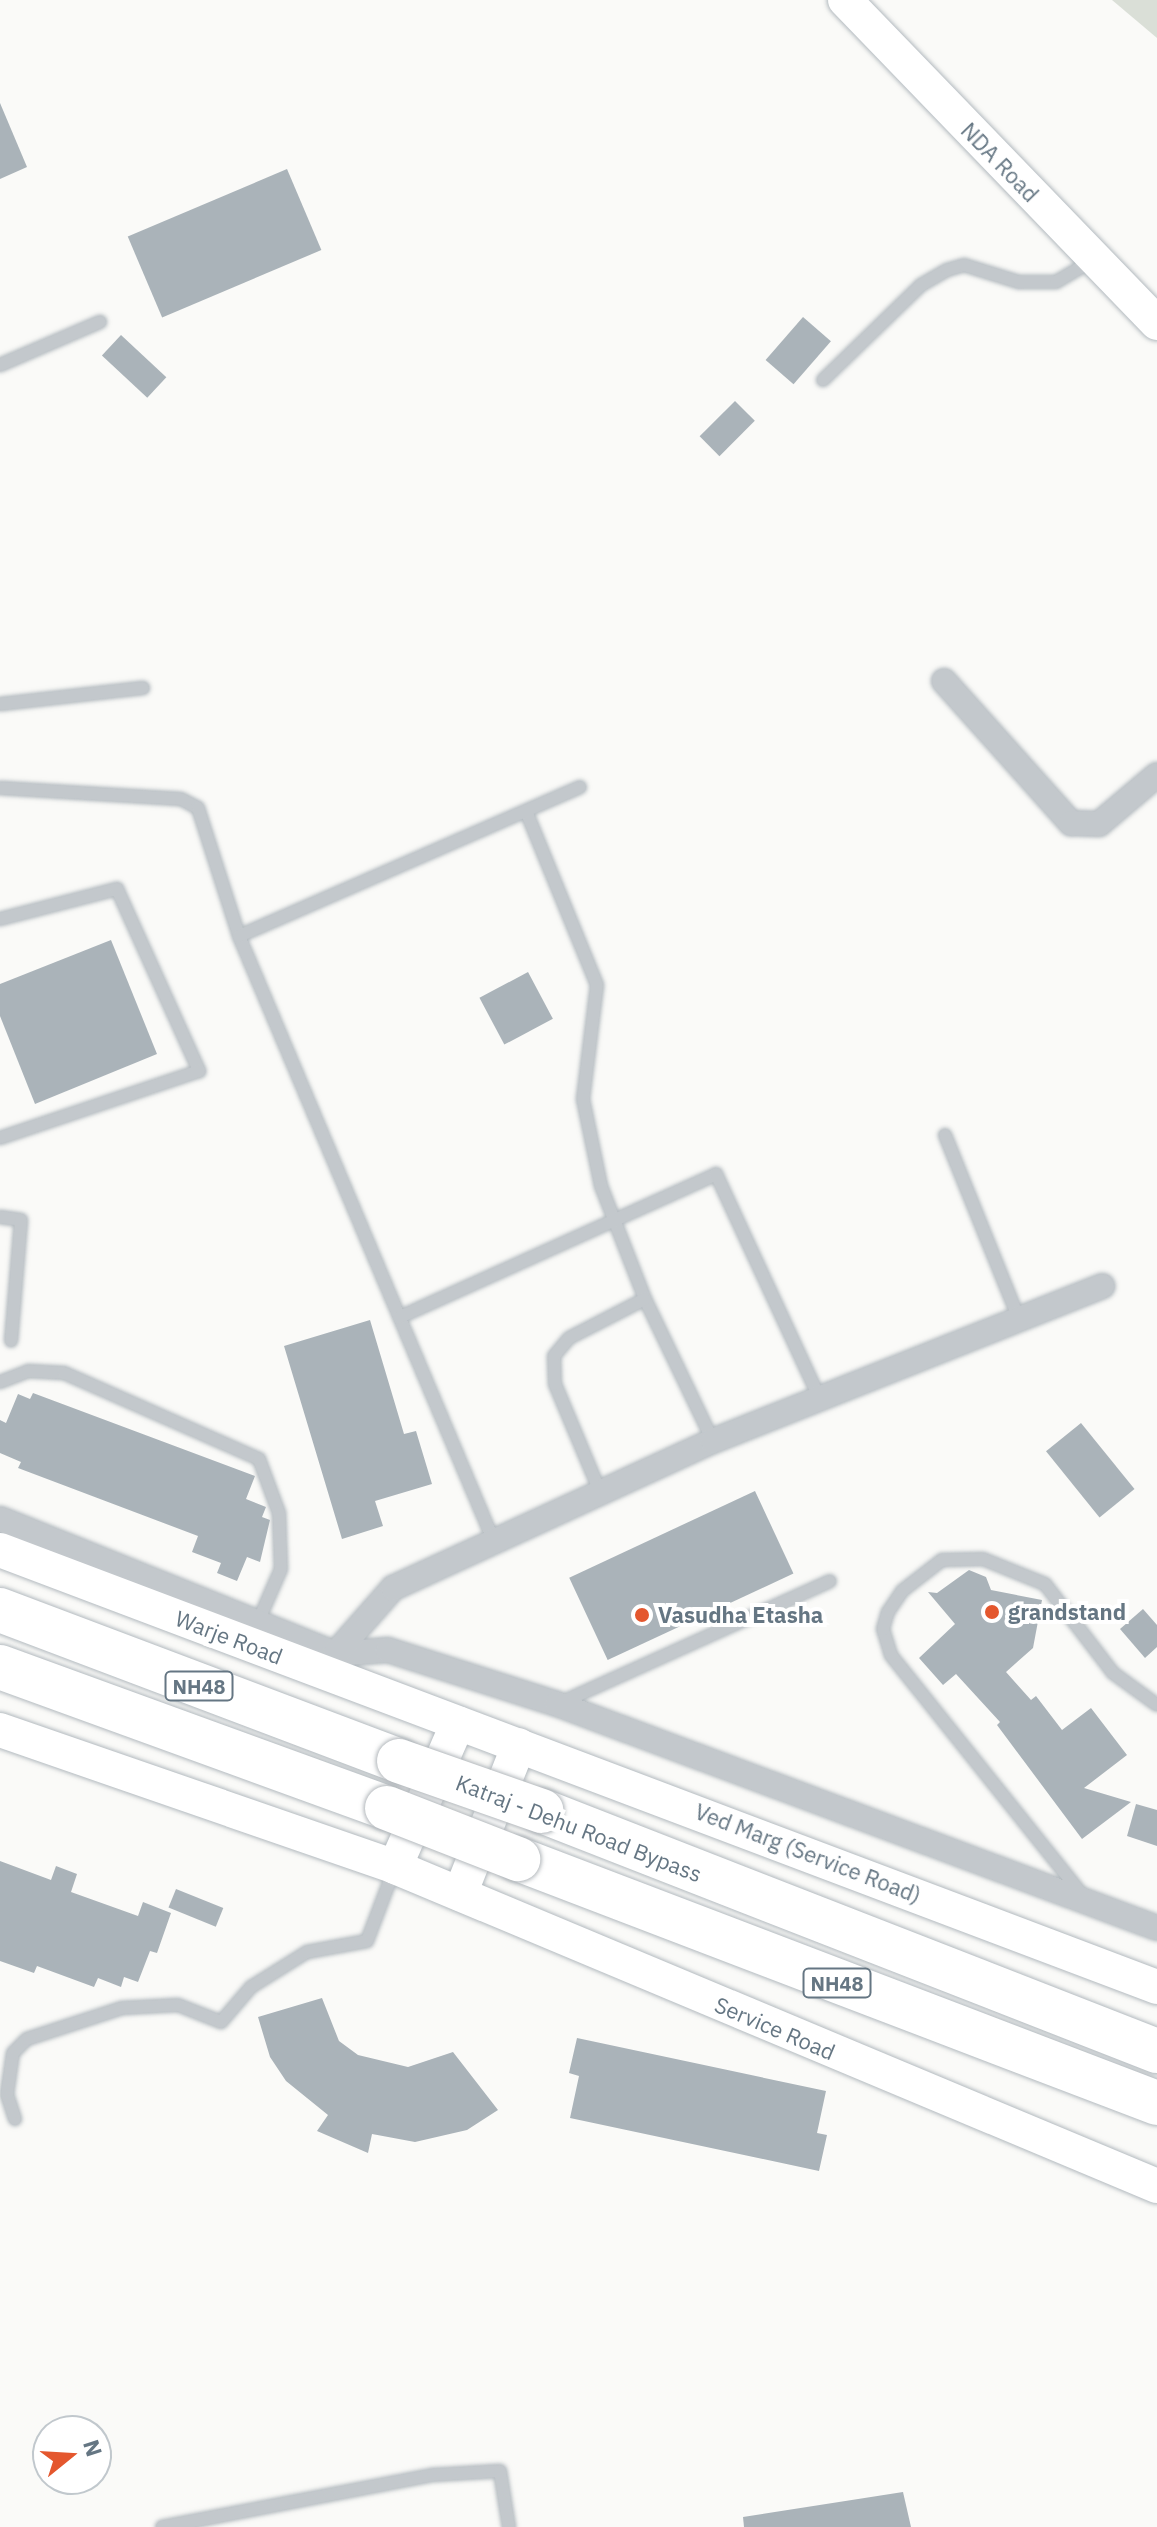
<!DOCTYPE html>
<html>
<head>
<meta charset="utf-8">
<style>
  body { margin:0 }
  #map { position:relative; width:1157px; height:2527px; overflow:hidden; background:#fafaf8; font-family:"IBM Plex Sans",sans-serif }
  div>[style] { position:absolute }
  .green>* { inset:0; background:#dadfd7 }
  .building>* { inset:0; background:#aab3b9; transform-origin:0 0 }
  .roads { filter:drop-shadow(0 0 2px #b3babf) drop-shadow(0 0 2px #b3babf) }
  .lane>* { height:12px; margin:-6px; padding:0 6px; transform-origin:6px; border-radius:6px; background:#c3c8cc }
  .street>* { height:24px; margin:-12px; padding:0 12px; transform-origin:12px; border-radius:12px; background:#c3c8cc }
  .secondary>* { height:34px; margin:-17px; padding:0 17px; transform-origin:17px; border-radius:17px; background:#fff }
  .highway>* { height:44px; margin:-22px; padding:0 22px; transform-origin:22px; border-radius:22px; background:#fff }
  .bridges { filter:drop-shadow(0 0 2px #b4b9bd) drop-shadow(0 0 2px #b4b9bd) }
  .highway-bridge>* { height:44px; margin:-22px; padding:0 22px; transform-origin:22px; border-radius:22px; background:#fff }
  .dots>* { width:22px; height:22px; translate:-50% -50%; box-sizing:border-box; border:4px solid #fff; border-radius:50% }
  span { translate:-50% -50%; white-space:nowrap; text-align:center; line-height:1.15; -webkit-text-stroke:8px #fff; paint-order:stroke }
  .shield-label span { padding:2px 6px; background:#fff; border:2px solid; border-radius:6px; -webkit-text-stroke-width:0 }
  .shield-label { font-size:20px; color:#657683; font-weight:700 }
  .street-label { font-size:22px; color:#657683 }
  .poi-label { font-size:22px; color:#657683; font-weight:700 }
  .left { translate:0 -50%; text-align:left }
  .north { position:absolute; left:32px; top:2415px; width:80px; height:80px; box-sizing:border-box; background:#fff; border:2px solid #c1c8cd; border-radius:50%; rotate:72deg; font-size:22px; font-weight:700; line-height:32px; text-align:center; color:#657683 }
  .north::after { content:''; display:block; margin:auto; width:28px; height:36px; background:#e4572e; clip-path:polygon(50% 0,100% 100%,50% 72%,0 100%) }
</style>
</head>
<body>
<div id="map">
  <div class="green">
    <i style="clip-path:polygon(1112px 0,1157px 0,1157px 38px)"></i>
  </div>
  <div class="building">
    <i style="clip-path:polygon(0 103px,27px 167px,0 179px)"></i>
    <i style="left:287px;top:169px;width:88px;height:173px;rotate:67deg"></i>
    <i style="left:803px;top:317px;width:37px;height:57px;rotate:41deg"></i>
    <i style="left:121px;top:335px;width:62px;height:28px;rotate:43deg"></i>
    <i style="left:735px;top:401px;width:28px;height:50px;rotate:45deg"></i>
    <i style="clip-path:polygon(111px 940px,157px 1054px,35px 1104px,0 1016px,0 984px)"></i>
    <i style="left:528px;top:972px;width:53px;height:55px;rotate:62deg"></i>
    <i style="clip-path:polygon(370px 1320px,404px 1434px,416px 1431px,432px 1484px,375px 1501px,383px 1526px,342px 1539px,284px 1346px)"></i>
    <i style="clip-path:polygon(33px 1393px,255px 1476px,246px 1499px,266px 1507px,262px 1517px,270px 1520px,260px 1562px,247px 1557px,237px 1581px,217px 1573px,221px 1563px,192px 1552px,198px 1536px,18px 1468px,21px 1462px,0 1453px,0 1420px,6px 1423px,18px 1394px,30px 1399px)"></i>
    <i style="left:1081px;top:1423px;width:85px;height:45px;rotate:51deg"></i>
    <i style="left:755px;top:1491px;width:91px;height:205px;rotate:65deg"></i>
    <i style="clip-path:polygon(969px 1570px,986px 1577px,991px 1590px,1042px 1600px,1033px 1648px,1006px 1672px,1031px 1700px,1036px 1696px,1062px 1730px,1091px 1708px,1127px 1755px,1084px 1788px,1131px 1802px,1082px 1839px,997px 1725px,1000px 1722px,956px 1674px,943px 1685px,919px 1658px,955px 1624px,928px 1592px,937px 1593px)"></i>
    <i style="clip-path:polygon(1143px 1609px,1157px 1625px,1157px 1647px,1145px 1658px,1120px 1629px)"></i>
    <i style="clip-path:polygon(1136px 1804px,1157px 1810px,1157px 1846px,1127px 1836px)"></i>
    <i style="clip-path:polygon(0 1861px,51px 1880px,56px 1866px,77px 1874px,71px 1892px,138px 1916px,143px 1902px,171px 1913px,157px 1953px,150px 1951px,138px 1982px,124px 1977px,121px 1987px,98px 1978px,94px 1987px,37px 1966px,34px 1973px,0 1961px)"></i>
    <i style="left:176px;top:1889px;width:51px;height:20px;rotate:22deg"></i>
    <i style="clip-path:polygon(322px 1998px,339px 2041px,358px 2055px,408px 2067px,453px 2052px,498px 2110px,467px 2130px,415px 2142px,372px 2134px,368px 2153px,317px 2131px,328px 2115px,286px 2081px,270px 2057px,258px 2017px)"></i>
    <i style="clip-path:polygon(577px 2038px,826px 2091px,817px 2133px,827px 2135px,819px 2171px,570px 2118px,579px 2076px,569px 2073px)"></i>
    <i style="clip-path:polygon(903px 2492px,911px 2527px,744px 2527px,743px 2517px)"></i>
  </div>
  <div class="roads">
    <div class="lane">
      <i style="left:0;top:365px;width:109px;rotate:-23.3deg"></i>
      <i style="left:823px;top:380px;width:136px;rotate:-44.1deg"></i>
      <i style="left:921px;top:285px;width:30px;rotate:-30deg"></i>
      <i style="left:947px;top:270px;width:18px;rotate:-16deg"></i>
      <i style="left:964px;top:265px;width:58px;rotate:17.2deg"></i>
      <i style="left:1019px;top:282px;width:37px"></i>
      <i style="left:1056px;top:282px;width:43px;rotate:-30.7deg"></i>
      <i style="left:0;top:704px;width:144px;rotate:-6.4deg"></i>
      <i style="left:0;top:788px;width:181px;rotate:3.5deg"></i>
      <i style="left:181px;top:799px;width:19px;rotate:28deg"></i>
      <i style="left:198px;top:808px;width:134px;rotate:72.2deg"></i>
      <i style="left:239px;top:936px;width:660px;rotate:67.17deg"></i>
      <i style="left:526px;top:811px;width:188px;rotate:67.8deg"></i>
      <i style="left:597px;top:985px;width:115px;rotate:97deg"></i>
      <i style="left:583px;top:1099px;width:89px;rotate:78.3deg"></i>
      <i style="left:601px;top:1186px;width:121px;rotate:68.7deg"></i>
      <i style="left:645px;top:1299px;width:157px;rotate:64.4deg"></i>
      <i style="left:0;top:919px;width:121px;rotate:-14.4deg"></i>
      <i style="left:117px;top:889px;width:200px;rotate:65.7deg"></i>
      <i style="left:199px;top:1071px;width:210px;rotate:161.4deg"></i>
      <i style="left:239px;top:936px;width:372px;rotate:-23.6deg"></i>
      <i style="left:945px;top:1135px;width:198px;rotate:68.1deg"></i>
      <i style="left:0;top:1217px;width:21px;rotate:8deg"></i>
      <i style="left:21px;top:1220px;width:121px;rotate:94.7deg"></i>
      <i style="left:400px;top:1317px;width:347px;rotate:-24.3deg"></i>
      <i style="left:716px;top:1174px;width:248px;rotate:65.2deg"></i>
      <i style="left:0;top:1382px;width:30px;rotate:-21deg"></i>
      <i style="left:28px;top:1371px;width:36px;rotate:3deg"></i>
      <i style="left:64px;top:1373px;width:213px;rotate:23.8deg"></i>
      <i style="left:259px;top:1459px;width:58px;rotate:69.7deg"></i>
      <i style="left:279px;top:1513px;width:56px;rotate:88deg"></i>
      <i style="left:281px;top:1569px;width:58px;rotate:113.5deg"></i>
      <i style="left:601px;top:1494px;width:119px;rotate:-112.7deg"></i>
      <i style="left:555px;top:1384px;width:28px;rotate:-92deg"></i>
      <i style="left:554px;top:1356px;width:23px;rotate:-50deg"></i>
      <i style="left:569px;top:1338px;width:85px;rotate:-27.2deg"></i>
      <i style="left:560px;top:1703px;width:296px;rotate:-24.3deg"></i>
      <i style="left:1084px;top:1897px;width:310px;rotate:-128.6deg"></i>
      <i style="left:891px;top:1655px;width:27px;rotate:-107deg"></i>
      <i style="left:883px;top:1629px;width:18px;rotate:-74deg"></i>
      <i style="left:888px;top:1612px;width:25px;rotate:-56deg"></i>
      <i style="left:902px;top:1591px;width:51px;rotate:-37.8deg"></i>
      <i style="left:942px;top:1560px;width:41px;rotate:-1.4deg"></i>
      <i style="left:983px;top:1559px;width:67px;rotate:22deg"></i>
      <i style="left:1045px;top:1584px;width:112px;rotate:52.6deg"></i>
      <i style="left:1113px;top:1673px;width:54px;rotate:36deg"></i>
      <i style="left:15px;top:2119px;width:26px;rotate:-108deg"></i>
      <i style="left:7px;top:2094px;width:41px;rotate:-81.7deg"></i>
      <i style="left:13px;top:2053px;width:20px;rotate:-45deg"></i>
      <i style="left:27px;top:2039px;width:100px;rotate:-18.1deg"></i>
      <i style="left:122px;top:2008px;width:56px;rotate:-3.1deg"></i>
      <i style="left:178px;top:2005px;width:46px;rotate:21.6deg"></i>
      <i style="left:221px;top:2022px;width:46px;rotate:-49.4deg"></i>
      <i style="left:251px;top:1987px;width:66px;rotate:-32deg"></i>
      <i style="left:307px;top:1952px;width:61px;rotate:-10.4deg"></i>
      <i style="left:367px;top:1941px;width:76px;rotate:-69.2deg"></i>
      <i style="left:162px;top:2527px;width:276px;rotate:-10.9deg"></i>
      <i style="left:433px;top:2475px;width:67px;rotate:-3.4deg"></i>
      <i style="left:500px;top:2471px;width:57px;rotate:80.9deg"></i>
    </div>
    <div class="street">
      <i style="left:944px;top:681px;width:191px;rotate:48.2deg"></i>
      <i style="left:1071px;top:823px;width:28px;rotate:2deg"></i>
      <i style="left:1099px;top:824px;width:76px;rotate:-40.2deg"></i>
      <i style="left:0;top:1519px;width:361px;rotate:21.9deg"></i>
      <i style="left:335px;top:1654px;width:17px;rotate:147deg"></i>
      <i style="left:335px;top:1654px;width:53px;rotate:-4.3deg"></i>
      <i style="left:388px;top:1650px;width:177px;rotate:17.7deg"></i>
      <i style="left:557px;top:1704px;width:640px;rotate:20.47deg"></i>
      <i style="left:335px;top:1654px;width:88px;rotate:-48.7deg"></i>
      <i style="left:393px;top:1588px;width:352px;rotate:-24.7deg"></i>
      <i style="left:713px;top:1441px;width:419px;rotate:-21.7deg"></i>
    </div>
    <div class="secondary">
      <i style="left:845px;top:0;width:449px;rotate:46deg"></i>
      <i style="left:0;top:1550px;width:1237px;rotate:20.69deg"></i>
      <i style="left:0;top:1730px;width:418px;rotate:19.1deg"></i>
      <i style="left:395px;top:1867px;width:826px;rotate:22.72deg"></i>
      <i style="left:395px;top:1867px;width:157px;rotate:-66.4deg"></i>
      <i style="left:460px;top:1894px;width:160px;rotate:-68.4deg"></i>
    </div>
    <div class="highway">
      <i style="left:0;top:1610px;width:427px;rotate:20.7deg"></i>
      <i style="left:0;top:1667px;width:412px;rotate:20deg"></i>
      <i style="left:542px;top:1811px;width:660px;rotate:21.32deg"></i>
      <i style="left:518px;top:1859px;width:684px;rotate:20.9deg"></i>
    </div>
  </div>
  <div class="bridges">
    <div class="highway-bridge">
      <i style="left:399px;top:1761px;width:151px;rotate:19.3deg"></i>
      <i style="left:387px;top:1808px;width:141px;rotate:21.3deg"></i>
    </div>
  </div>
  <div class="dots">
    <i style="left:992px;top:1612px;background:#e4572e"></i>
    <i style="left:642px;top:1615px;background:#e4572e"></i>
  </div>
  <div class="shield-label">
    <span style="left:199px;top:1686px">NH48</span>
    <span style="left:837px;top:1983px">NH48</span>
  </div>
  <div class="street-label">
    <span style="left:1000px;top:162px;rotate:46deg">NDA Road</span>
    <span style="left:229px;top:1637px;rotate:21deg">Warje Road</span>
    <span style="left:579px;top:1828px;rotate:21deg">Katraj - Dehu Road Bypass</span>
    <span style="left:808px;top:1853px;rotate:21deg">Ved Marg (Service Road)</span>
    <span style="left:775px;top:2028px;rotate:23deg">Service Road</span>
  </div>
  <div class="poi-label">
    <span class="left" style="left:1008px;top:1612px">grandstand</span>
    <span class="left" style="left:658px;top:1615px">Vasudha Etasha</span>
  </div>
  <div class="north">N</div>
</div>
</body>
</html>
